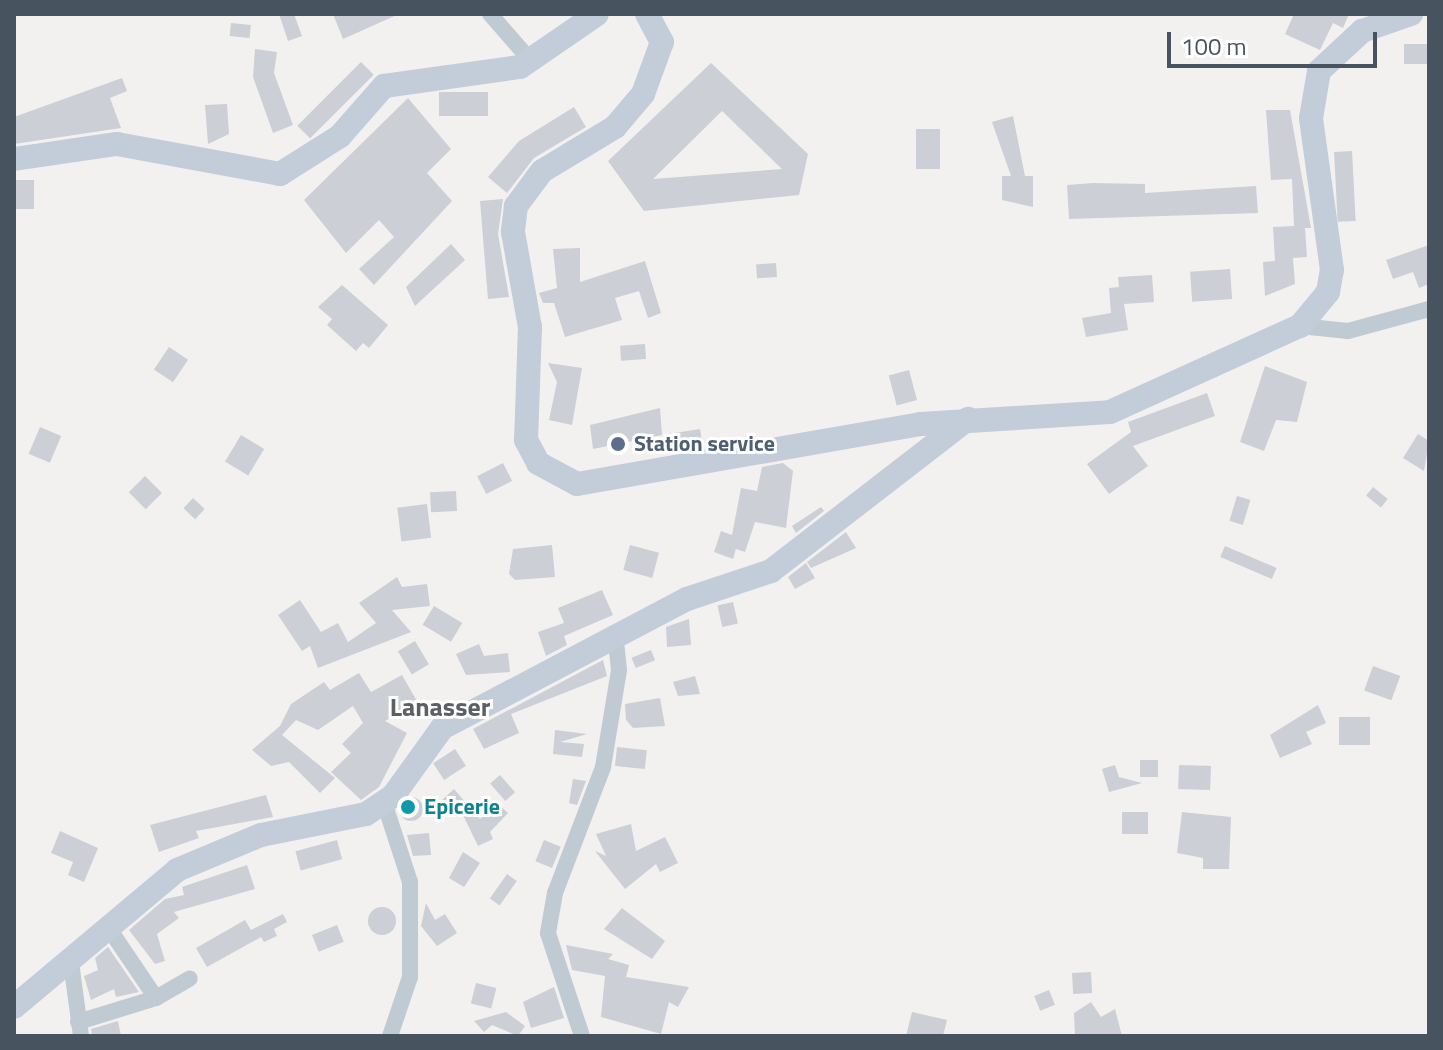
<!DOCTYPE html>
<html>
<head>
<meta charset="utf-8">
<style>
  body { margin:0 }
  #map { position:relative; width:1443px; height:1050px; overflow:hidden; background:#f3f0f0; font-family:"Titillium Web",sans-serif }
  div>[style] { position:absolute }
  .building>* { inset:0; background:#cccfd5; transform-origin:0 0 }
  .round { border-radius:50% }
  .street>* { height:16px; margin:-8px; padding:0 8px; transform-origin:8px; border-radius:8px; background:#c0cad2 }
  .secondary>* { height:24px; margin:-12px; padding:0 12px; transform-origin:12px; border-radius:12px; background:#c2cdd9 }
  .dots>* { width:22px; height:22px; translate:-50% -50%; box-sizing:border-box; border:4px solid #fff; border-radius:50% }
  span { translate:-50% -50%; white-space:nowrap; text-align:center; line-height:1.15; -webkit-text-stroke:6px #fff; paint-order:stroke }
  .service-label { font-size:22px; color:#4e5e75; font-weight:700 }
  .left { translate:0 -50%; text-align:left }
  .culture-label { font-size:22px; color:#0d838f; font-weight:700 }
  .quarter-label { font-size:26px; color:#5c6065; font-weight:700 }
  .frame { position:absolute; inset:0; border:16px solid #47535e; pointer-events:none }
  .scale { position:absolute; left:1167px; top:32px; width:210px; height:36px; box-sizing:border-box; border:4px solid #47535e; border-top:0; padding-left:10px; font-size:24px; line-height:28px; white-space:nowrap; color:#47535e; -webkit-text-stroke:6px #fff; paint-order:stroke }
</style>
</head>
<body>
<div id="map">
  <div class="building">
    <i style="clip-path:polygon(279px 14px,294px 14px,302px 36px,288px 41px)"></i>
    <i style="clip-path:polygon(333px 14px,399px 14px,343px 39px)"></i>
    <i style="clip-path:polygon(1294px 14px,1349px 14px,1343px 28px,1333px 23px,1320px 50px,1285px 34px)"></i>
    <i style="left:231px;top:23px;width:20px;height:13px;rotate:6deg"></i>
    <i style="left:1429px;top:44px;width:20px;height:25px;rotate:90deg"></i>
    <i style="clip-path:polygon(255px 49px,277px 52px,274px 73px,293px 125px,273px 133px,253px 77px)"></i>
    <i style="left:361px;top:62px;width:18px;height:90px;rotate:45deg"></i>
    <i style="clip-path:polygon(evenodd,711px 63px,808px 154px,799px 195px,644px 211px,608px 161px,711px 63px,722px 111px,782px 169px,653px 179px,722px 111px)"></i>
    <i style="clip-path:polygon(122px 78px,127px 91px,110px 98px,121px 128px,14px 144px,14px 117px)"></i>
    <i style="left:488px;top:92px;width:24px;height:49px;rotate:90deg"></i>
    <i style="clip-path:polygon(408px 98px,451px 149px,427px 173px,452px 201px,374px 285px,359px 269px,394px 237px,379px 220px,346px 253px,304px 200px)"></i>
    <i style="clip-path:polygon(227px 104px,229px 134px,208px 144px,205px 105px)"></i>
    <i style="clip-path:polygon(574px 107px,586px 127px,534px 158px,507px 193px,488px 177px,519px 141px)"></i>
    <i style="clip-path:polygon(1266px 110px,1290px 110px,1311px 228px,1305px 228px,1307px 257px,1293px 258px,1295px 284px,1265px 296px,1263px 262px,1275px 261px,1273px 227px,1294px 226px,1292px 179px,1271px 180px)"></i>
    <i style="clip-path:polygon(1013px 116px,1025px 176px,1033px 176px,1033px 207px,1002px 200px,1002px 176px,1011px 176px,992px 122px)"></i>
    <i style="left:916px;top:129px;width:24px;height:40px"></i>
    <i style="left:1352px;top:151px;width:70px;height:18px;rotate:87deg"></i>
    <i style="left:14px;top:180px;width:20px;height:29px"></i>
    <i style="clip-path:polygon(1093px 183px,1145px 184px,1145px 193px,1256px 186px,1258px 213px,1069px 219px,1067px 185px)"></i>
    <i style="clip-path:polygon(503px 199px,498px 234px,509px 297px,488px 299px,480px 201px)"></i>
    <i style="clip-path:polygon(451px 244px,465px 260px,415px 306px,406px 287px)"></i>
    <i style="clip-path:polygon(1429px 245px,1429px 284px,1419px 288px,1413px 272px,1393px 279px,1386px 260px)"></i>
    <i style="clip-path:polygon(580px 248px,580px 282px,645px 261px,661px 313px,648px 318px,639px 291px,615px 298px,622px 320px,565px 337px,554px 303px,543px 303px,539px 293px,557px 288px,553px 249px)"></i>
    <i style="left:776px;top:263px;width:14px;height:20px;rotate:86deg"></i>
    <i style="left:1230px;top:269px;width:30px;height:40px;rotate:86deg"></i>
    <i style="clip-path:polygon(1152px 275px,1154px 302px,1124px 304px,1128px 330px,1086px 337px,1082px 318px,1111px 313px,1109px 288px,1119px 287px,1118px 277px)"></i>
    <i style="clip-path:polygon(342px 285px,388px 325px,369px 348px,363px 343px,356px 351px,327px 325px,332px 319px,318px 307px)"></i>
    <i style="left:645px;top:344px;width:15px;height:25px;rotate:86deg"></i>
    <i style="left:169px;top:347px;width:23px;height:27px;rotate:34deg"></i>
    <i style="clip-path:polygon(548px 363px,582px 368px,572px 425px,549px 420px,557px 382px)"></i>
    <i style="clip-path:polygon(1265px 366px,1307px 382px,1297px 422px,1276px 420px,1264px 451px,1240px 442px)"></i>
    <i style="left:909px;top:370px;width:31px;height:21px;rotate:75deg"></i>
    <i style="clip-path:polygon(1207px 393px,1215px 416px,1133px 446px,1148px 466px,1109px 494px,1087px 464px,1131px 432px,1128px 422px)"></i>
    <i style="clip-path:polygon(660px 408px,662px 435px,593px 449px,590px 425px)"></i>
    <i style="left:40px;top:427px;width:23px;height:29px;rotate:23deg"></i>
    <i style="left:700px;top:429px;width:18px;height:34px;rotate:81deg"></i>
    <i style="clip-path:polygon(1418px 434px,1429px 441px,1424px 471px,1403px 458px)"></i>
    <i style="left:241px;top:435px;width:27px;height:31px;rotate:31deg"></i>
    <i style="left:503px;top:463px;width:20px;height:29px;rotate:63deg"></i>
    <i style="clip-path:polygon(783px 463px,793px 471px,786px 528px,755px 522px,745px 552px,736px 549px,733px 559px,714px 552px,721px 531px,732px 535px,741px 488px,757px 491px,762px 467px)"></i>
    <i style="left:145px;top:476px;width:24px;height:23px;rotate:45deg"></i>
    <i style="left:1373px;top:487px;width:19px;height:11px;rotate:39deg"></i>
    <i style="left:456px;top:491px;width:20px;height:26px;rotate:87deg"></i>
    <i style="left:1237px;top:496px;width:14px;height:26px;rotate:17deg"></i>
    <i style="left:193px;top:498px;width:16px;height:14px;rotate:43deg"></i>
    <i style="left:427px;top:504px;width:34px;height:30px;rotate:83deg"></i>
    <i style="clip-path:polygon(821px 507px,824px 511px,796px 533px,792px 526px)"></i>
    <i style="clip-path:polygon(846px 532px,856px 548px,811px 568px,807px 562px)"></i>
    <i style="clip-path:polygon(552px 545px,555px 577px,515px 580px,509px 574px,513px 549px)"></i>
    <i style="left:630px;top:545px;width:30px;height:26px;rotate:15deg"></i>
    <i style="left:1225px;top:546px;width:56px;height:12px;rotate:23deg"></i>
    <i style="clip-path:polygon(806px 563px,815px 578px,795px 589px,788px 577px)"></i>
    <i style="clip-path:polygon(397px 577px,402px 587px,427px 584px,430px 606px,392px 610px,411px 632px,318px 668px,310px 646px,302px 651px,278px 615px,300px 600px,321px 632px,338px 623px,348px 642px,376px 623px,359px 603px)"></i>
    <i style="clip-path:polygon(602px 590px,613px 615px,564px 636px,567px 645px,546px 656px,538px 632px,564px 623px,558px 608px)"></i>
    <i style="left:733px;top:602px;width:22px;height:16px;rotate:77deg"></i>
    <i style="left:434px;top:606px;width:33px;height:22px;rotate:31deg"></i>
    <i style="clip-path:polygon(689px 619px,691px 645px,667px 647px,666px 627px)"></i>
    <i style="left:415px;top:641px;width:27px;height:20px;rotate:59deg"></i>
    <i style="clip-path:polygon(479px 644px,484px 656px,508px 653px,510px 672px,466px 675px,456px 654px)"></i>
    <i style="left:651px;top:650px;width:11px;height:21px;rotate:68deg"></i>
    <i style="clip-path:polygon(603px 660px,607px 676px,511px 714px,519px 733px,484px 749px,473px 729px)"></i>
    <i style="left:1373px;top:666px;width:29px;height:26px;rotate:20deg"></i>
    <i style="clip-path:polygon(359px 673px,371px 692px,402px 675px,418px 703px,385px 721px,407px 733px,379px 787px,361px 800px,331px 772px,351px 753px,342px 744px,363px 723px,353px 706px,318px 730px,296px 720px,282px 735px,335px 778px,320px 793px,289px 762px,271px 766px,252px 750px,280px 726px,291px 704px,324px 682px,330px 690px)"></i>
    <i style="clip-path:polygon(695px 676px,700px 694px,678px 696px,673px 682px)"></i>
    <i style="clip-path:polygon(660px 698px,665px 726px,633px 728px,626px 720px,625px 704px)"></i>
    <i style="clip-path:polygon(1318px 705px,1326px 723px,1306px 732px,1312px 744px,1280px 758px,1270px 735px)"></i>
    <i style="left:1339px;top:717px;width:31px;height:28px"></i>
    <i style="clip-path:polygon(555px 730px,587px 734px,560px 742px,584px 744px,582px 757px,553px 754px)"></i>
    <i style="left:617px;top:747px;width:30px;height:19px;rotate:6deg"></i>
    <i style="left:455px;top:749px;width:20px;height:26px;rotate:57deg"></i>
    <i style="left:1158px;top:760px;width:17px;height:18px;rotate:90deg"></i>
    <i style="clip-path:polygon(1115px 765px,1119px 777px,1142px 783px,1109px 792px,1102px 769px)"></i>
    <i style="left:1179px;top:765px;width:32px;height:24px;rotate:2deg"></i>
    <i style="left:500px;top:775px;width:23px;height:13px;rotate:49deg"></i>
    <i style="clip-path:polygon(573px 779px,586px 781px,577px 805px,569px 803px)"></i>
    <i style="clip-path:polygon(454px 789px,480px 819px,496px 802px,508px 813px,490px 832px,493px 839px,478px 846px,462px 813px,457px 817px,442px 800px)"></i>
    <i style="clip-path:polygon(266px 795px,273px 817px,196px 831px,199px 838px,159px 852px,150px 825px)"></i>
    <i class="round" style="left:399px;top:797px;width:24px;height:24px"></i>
    <i style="left:1122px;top:812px;width:26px;height:22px"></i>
    <i style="clip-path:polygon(1182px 812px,1231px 817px,1229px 869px,1203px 869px,1203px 858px,1177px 853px)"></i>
    <i style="clip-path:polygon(631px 824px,636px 851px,665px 837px,678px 863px,660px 872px,656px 864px,625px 889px,595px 851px,606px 856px,596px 834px)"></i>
    <i style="clip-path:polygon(60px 831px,98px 848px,84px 882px,68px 875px,73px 862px,51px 853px)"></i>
    <i style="clip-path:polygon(429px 833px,431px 855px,413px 856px,407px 835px)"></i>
    <i style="left:337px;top:840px;width:20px;height:43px;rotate:75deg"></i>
    <i style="left:544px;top:840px;width:18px;height:23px;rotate:22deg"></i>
    <i style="clip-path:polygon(463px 852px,480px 863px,464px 887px,449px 878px)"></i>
    <i style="clip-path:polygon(247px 865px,255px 889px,174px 912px,179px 918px,157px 934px,165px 961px,155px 964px,129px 930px,165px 899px,184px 895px,182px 887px)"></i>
    <i style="left:507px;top:874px;width:12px;height:30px;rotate:35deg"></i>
    <i style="clip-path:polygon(426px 903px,435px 920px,445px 914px,457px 933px,437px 946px,421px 926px)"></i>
    <i class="round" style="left:368px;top:907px;width:28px;height:28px"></i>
    <i style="clip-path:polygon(622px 908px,665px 941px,652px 959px,604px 929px)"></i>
    <i style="clip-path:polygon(283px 914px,287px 922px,274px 929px,277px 936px,264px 942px,261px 937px,207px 967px,196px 948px,245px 920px,251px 930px)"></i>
    <i style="left:337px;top:925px;width:18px;height:27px;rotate:68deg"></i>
    <i style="clip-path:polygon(566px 945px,613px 954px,608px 959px,629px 965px,626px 977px,689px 987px,678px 1007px,669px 1002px,661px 1034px,601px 1017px,605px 976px,572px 970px)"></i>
    <i style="clip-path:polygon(108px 947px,139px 992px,116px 997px,114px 989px,91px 1000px,84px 976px,98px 970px,95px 958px)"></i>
    <i style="left:1091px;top:972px;width:21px;height:19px;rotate:87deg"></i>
    <i style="left:476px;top:983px;width:21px;height:21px;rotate:14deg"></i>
    <i style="clip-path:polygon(554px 987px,564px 1018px,531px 1028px,523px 1002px)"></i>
    <i style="left:1049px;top:990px;width:16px;height:16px;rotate:68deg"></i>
    <i style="clip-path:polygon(1091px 1002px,1101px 1017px,1115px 1009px,1122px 1036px,1075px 1036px,1074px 1013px)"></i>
    <i style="clip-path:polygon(506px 1012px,525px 1026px,518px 1036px,492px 1025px,484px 1032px,474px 1021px)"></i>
    <i style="clip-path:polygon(912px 1012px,947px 1020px,943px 1036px,906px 1036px)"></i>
    <i style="clip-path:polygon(118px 1021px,121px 1036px,92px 1036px,91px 1029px)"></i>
  </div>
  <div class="street">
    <i style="left:490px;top:14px;width:64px;rotate:48.8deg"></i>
    <i style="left:1300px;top:326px;width:48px;rotate:5.9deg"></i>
    <i style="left:1348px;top:331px;width:84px;rotate:-15.2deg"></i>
    <i style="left:384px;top:802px;width:84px;rotate:72deg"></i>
    <i style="left:410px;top:882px;width:95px;rotate:90deg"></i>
    <i style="left:410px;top:977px;width:62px;rotate:108.7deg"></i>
    <i style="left:110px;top:930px;width:82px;rotate:55.9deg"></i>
    <i style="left:156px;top:998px;width:39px;rotate:-30deg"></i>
    <i style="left:71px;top:962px;width:75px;rotate:82.3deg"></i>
    <i style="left:78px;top:1022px;width:82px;rotate:-17.1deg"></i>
    <i style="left:582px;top:1036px;width:108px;rotate:-108.3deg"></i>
    <i style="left:548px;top:933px;width:41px;rotate:-80.1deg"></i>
    <i style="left:555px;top:893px;width:135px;rotate:-69.1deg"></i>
    <i style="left:603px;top:767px;width:98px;rotate:-80.6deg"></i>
    <i style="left:619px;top:670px;width:36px;rotate:-96deg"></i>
  </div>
  <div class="secondary">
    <i style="left:647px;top:14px;width:32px;rotate:62deg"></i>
    <i style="left:662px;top:42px;width:55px;rotate:110.1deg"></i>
    <i style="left:643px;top:94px;width:43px;rotate:130.3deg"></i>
    <i style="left:615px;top:127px;width:85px;rotate:148.9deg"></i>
    <i style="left:542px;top:171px;width:44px;rotate:126.6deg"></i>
    <i style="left:516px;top:206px;width:26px;rotate:97deg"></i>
    <i style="left:513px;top:232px;width:97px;rotate:79.9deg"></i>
    <i style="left:530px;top:327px;width:113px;rotate:92deg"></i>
    <i style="left:526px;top:440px;width:26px;rotate:62deg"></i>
    <i style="left:538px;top:463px;width:44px;rotate:28.3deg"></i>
    <i style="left:577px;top:484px;width:349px;rotate:-9.9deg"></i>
    <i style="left:921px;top:424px;width:189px;rotate:-3.6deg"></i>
    <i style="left:1110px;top:412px;width:209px;rotate:-24.4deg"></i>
    <i style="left:1300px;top:326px;width:44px;rotate:-50.5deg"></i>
    <i style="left:1328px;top:292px;width:22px;rotate:-80deg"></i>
    <i style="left:1332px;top:270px;width:153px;rotate:-97.9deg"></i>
    <i style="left:1311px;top:118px;width:48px;rotate:-80.3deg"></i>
    <i style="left:1319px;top:71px;width:59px;rotate:-42.9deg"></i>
    <i style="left:1362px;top:31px;width:52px;rotate:-19.1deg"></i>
    <i style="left:14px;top:159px;width:104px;rotate:-8.3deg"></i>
    <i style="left:117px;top:144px;width:166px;rotate:10.4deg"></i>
    <i style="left:280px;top:174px;width:71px;rotate:-32.3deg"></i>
    <i style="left:340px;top:136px;width:67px;rotate:-48.7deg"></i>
    <i style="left:384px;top:86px;width:137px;rotate:-8deg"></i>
    <i style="left:520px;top:67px;width:93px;rotate:-34.5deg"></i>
    <i style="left:14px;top:1007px;width:213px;rotate:-40deg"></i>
    <i style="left:177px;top:870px;width:91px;rotate:-22.6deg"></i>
    <i style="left:261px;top:835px;width:107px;rotate:-11.3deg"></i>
    <i style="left:366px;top:814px;width:32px;rotate:-34deg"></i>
    <i style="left:393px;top:796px;width:84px;rotate:-54.2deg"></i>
    <i style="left:442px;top:728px;width:277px;rotate:-27.8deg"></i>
    <i style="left:687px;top:599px;width:89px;rotate:-18.4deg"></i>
    <i style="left:771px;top:571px;width:249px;rotate:-37.7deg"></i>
  </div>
  <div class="dots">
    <i style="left:618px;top:444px;background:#5c6f8a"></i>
    <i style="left:408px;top:807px;background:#0f9aa8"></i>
  </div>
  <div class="service-label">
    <span class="left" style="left:634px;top:444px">Station service</span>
  </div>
  <div class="culture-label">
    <span class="left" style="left:424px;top:807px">Epicerie</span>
  </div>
  <div class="quarter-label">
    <span style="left:440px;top:707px">Lanasser</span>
  </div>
  <div class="frame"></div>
  <div class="scale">100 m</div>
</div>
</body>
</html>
